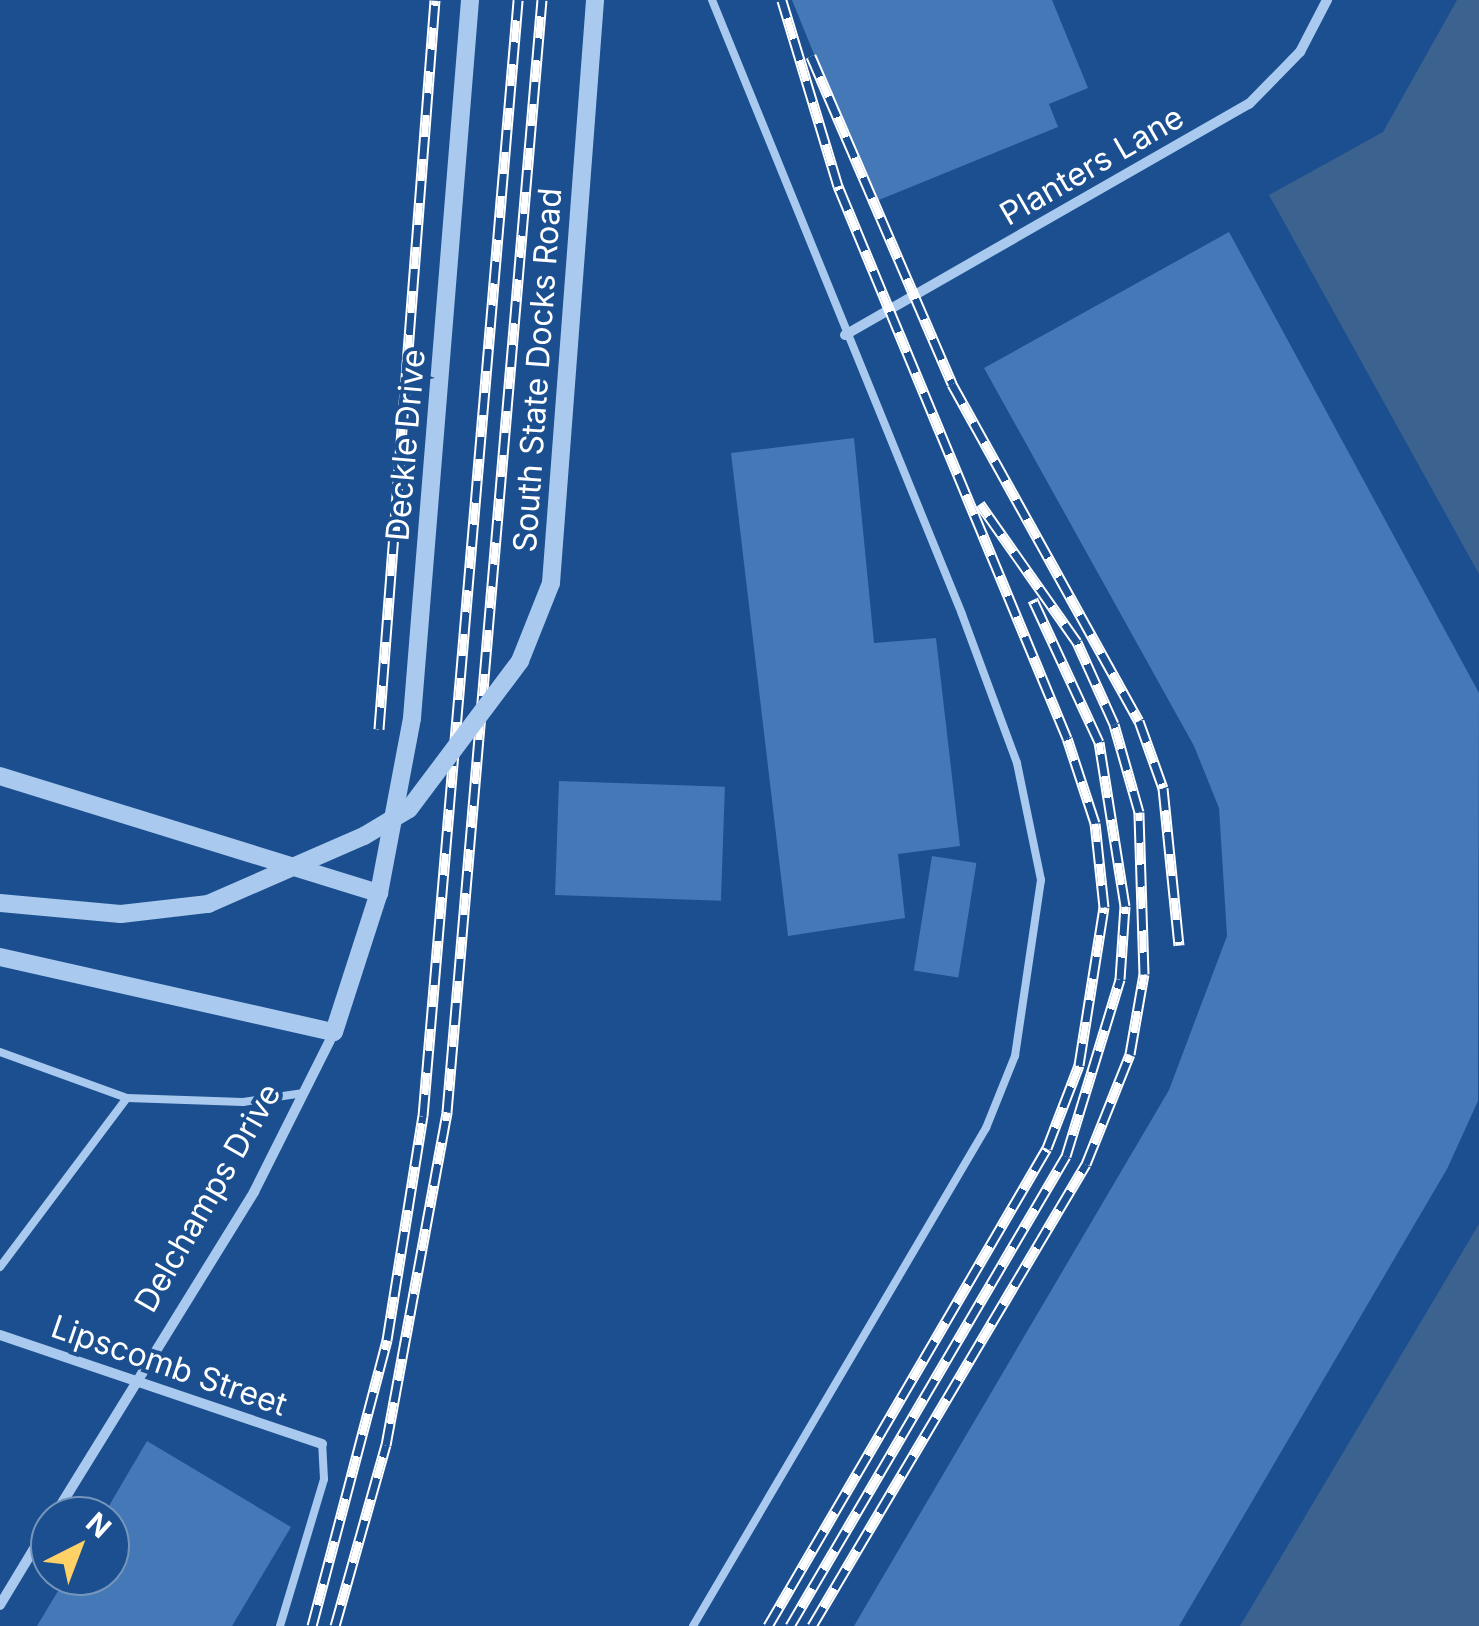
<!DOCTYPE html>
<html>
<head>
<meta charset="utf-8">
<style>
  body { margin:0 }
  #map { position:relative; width:1479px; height:1626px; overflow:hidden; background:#1b4f8f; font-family:Inter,sans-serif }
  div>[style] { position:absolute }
  .water>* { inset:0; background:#3c6290 }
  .building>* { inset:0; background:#4478b7; transform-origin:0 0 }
  .service>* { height:8px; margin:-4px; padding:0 4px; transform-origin:4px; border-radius:4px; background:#a9c9ee }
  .minor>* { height:10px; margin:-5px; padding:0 5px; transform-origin:5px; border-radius:5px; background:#a9c9ee }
  .tertiary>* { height:18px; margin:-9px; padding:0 9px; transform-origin:9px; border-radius:9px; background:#a9c9ee }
  .rail>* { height:11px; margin-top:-5.5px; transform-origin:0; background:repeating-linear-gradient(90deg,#1b4f8f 0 22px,#fff 0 44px); box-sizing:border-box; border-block:2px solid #fff }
  .tertiary-bridge>* { height:18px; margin:-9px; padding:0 9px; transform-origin:9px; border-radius:9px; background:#a9c9ee }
  span { translate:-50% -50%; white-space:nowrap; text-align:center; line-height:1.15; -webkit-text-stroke:8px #1b4f8f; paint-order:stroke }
  .street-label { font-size:32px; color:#fff }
  .north { position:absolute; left:30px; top:1496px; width:100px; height:100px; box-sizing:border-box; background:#1b4f8f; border:2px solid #7695bc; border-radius:50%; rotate:42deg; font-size:28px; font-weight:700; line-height:40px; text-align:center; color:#fff }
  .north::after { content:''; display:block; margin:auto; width:35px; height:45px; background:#ffd166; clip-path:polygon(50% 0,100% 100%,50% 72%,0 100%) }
</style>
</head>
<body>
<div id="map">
  <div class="water">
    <i style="clip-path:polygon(1457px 0,1479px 0,1479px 574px,1269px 195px,1383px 132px)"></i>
    <i style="clip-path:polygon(1479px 1224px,1479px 1626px,1240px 1626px)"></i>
  </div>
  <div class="building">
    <i style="clip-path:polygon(792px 0,1052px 0,1088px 88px,1049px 104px,1058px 127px,874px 202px)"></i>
    <i style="clip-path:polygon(1229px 232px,1479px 693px,1478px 1101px,1447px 1169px,1179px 1626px,854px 1626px,1169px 1090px,1227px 936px,1219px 808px,1194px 746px,984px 368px)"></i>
    <i style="clip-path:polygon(854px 438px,874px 643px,936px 638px,960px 846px,898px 854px,905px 918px,788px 936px,731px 453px)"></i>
    <i style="left:559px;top:781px;width:166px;height:114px;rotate:2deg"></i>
    <i style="left:932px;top:856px;width:45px;height:116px;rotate:9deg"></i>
    <i style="clip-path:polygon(147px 1441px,291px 1527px,232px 1626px,37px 1626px,67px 1576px,110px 1576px,110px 1516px,103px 1516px)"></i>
  </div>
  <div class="service">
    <i style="left:0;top:1052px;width:135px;rotate:19.9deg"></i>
    <i style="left:127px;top:1098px;width:116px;rotate:2deg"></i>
    <i style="left:243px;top:1102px;width:61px;rotate:-8.5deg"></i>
    <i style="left:0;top:1267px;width:211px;rotate:-53.1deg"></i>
    <i style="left:280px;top:1626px;width:153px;rotate:-73.3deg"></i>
    <i style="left:324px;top:1479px;width:35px;rotate:-93deg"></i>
    <i style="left:693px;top:1626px;width:578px;rotate:-59.53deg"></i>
    <i style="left:986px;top:1128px;width:78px;rotate:-68.1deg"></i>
    <i style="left:1015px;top:1056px;width:178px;rotate:-81.6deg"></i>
    <i style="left:1041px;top:880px;width:119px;rotate:-101.6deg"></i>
    <i style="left:1017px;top:763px;width:159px;rotate:-110.3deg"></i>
    <i style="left:962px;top:614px;width:663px;rotate:-112.15deg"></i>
  </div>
  <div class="minor">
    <i style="left:845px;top:335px;width:465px;rotate:-29.8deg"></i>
    <i style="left:1249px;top:104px;width:73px;rotate:-45.6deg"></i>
    <i style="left:1300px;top:52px;width:59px;rotate:-62.6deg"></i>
    <i style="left:0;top:1335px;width:340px;rotate:18.7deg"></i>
    <i style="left:54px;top:1516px;width:381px;rotate:-58.3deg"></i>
    <i style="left:254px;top:1192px;width:179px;rotate:-63.4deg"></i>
    <i style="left:0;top:1605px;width:97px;rotate:-58.9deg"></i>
  </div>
  <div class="tertiary">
    <i style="left:0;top:776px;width:397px;rotate:17.2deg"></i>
    <i style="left:0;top:957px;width:342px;rotate:12.7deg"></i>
    <i style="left:334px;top:1032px;width:146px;rotate:-72.1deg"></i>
    <i style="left:379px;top:893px;width:178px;rotate:-79.3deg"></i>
    <i style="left:412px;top:718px;width:720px;rotate:-85.38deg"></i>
  </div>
  <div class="rail">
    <i style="left:811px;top:56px;width:357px;rotate:66.7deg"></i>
    <i style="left:952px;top:384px;width:385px;rotate:61deg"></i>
    <i style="left:1139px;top:721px;width:71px;rotate:70.3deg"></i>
    <i style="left:1163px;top:788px;width:158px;rotate:84.2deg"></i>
    <i style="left:379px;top:729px;width:731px;rotate:-85.61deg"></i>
    <i style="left:312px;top:1626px;width:296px;rotate:-75.3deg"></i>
    <i style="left:387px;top:1340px;width:227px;rotate:-80.9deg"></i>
    <i style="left:423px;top:1116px;width:1120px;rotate:-85.13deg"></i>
    <i style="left:335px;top:1626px;width:188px;rotate:-74.3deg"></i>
    <i style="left:386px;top:1445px;width:339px;rotate:-79.6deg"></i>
    <i style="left:447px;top:1112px;width:1116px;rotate:-85.12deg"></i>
    <i style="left:768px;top:1626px;width:553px;rotate:-59.73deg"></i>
    <i style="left:1047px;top:1148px;width:89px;rotate:-68.9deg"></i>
    <i style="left:1079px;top:1065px;width:160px;rotate:-81deg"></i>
    <i style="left:1104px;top:907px;width:84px;rotate:-96.1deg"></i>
    <i style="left:1095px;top:823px;width:89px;rotate:-108.2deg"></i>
    <i style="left:1067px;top:738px;width:598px;rotate:-112.53deg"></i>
    <i style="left:838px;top:186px;width:194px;rotate:-106.8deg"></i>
    <i style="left:790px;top:1626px;width:545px;rotate:-59.58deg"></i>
    <i style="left:1066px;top:1156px;width:185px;rotate:-73deg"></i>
    <i style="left:1120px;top:979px;width:73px;rotate:-86.1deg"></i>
    <i style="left:1125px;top:906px;width:166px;rotate:-99deg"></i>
    <i style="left:1099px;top:742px;width:157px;rotate:-114.9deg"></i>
    <i style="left:812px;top:1626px;width:537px;rotate:-59.33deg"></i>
    <i style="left:1086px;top:1164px;width:118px;rotate:-68.2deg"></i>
    <i style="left:1130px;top:1054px;width:81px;rotate:-80.1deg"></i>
    <i style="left:1144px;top:974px;width:162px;rotate:-91.8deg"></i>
    <i style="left:1139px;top:812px;width:91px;rotate:-105.9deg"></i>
    <i style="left:1114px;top:724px;width:90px;rotate:-114.3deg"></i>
    <i style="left:1077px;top:642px;width:169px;rotate:-125.1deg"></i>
  </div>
  <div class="tertiary-bridge">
    <i style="left:0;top:903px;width:121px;rotate:5.2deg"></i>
    <i style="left:121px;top:914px;width:88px;rotate:-6.6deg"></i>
    <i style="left:208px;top:904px;width:170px;rotate:-23.6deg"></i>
    <i style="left:364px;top:836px;width:52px;rotate:-31deg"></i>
    <i style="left:409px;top:809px;width:185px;rotate:-53.1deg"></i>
    <i style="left:520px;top:661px;width:84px;rotate:-68.3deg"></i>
    <i style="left:551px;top:583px;width:585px;rotate:-85.68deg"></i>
  </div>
  <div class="street-label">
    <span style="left:1092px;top:166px;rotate:-30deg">Planters Lane</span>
    <span style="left:538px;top:370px;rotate:-86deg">South State Docks Road</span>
    <span style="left:406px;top:445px;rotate:-85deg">Deckle Drive</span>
    <span style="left:208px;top:1198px;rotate:-60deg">Delchamps Drive</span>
    <span style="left:169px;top:1366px;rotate:19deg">Lipscomb Street</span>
  </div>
  <div class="north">N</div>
</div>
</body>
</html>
